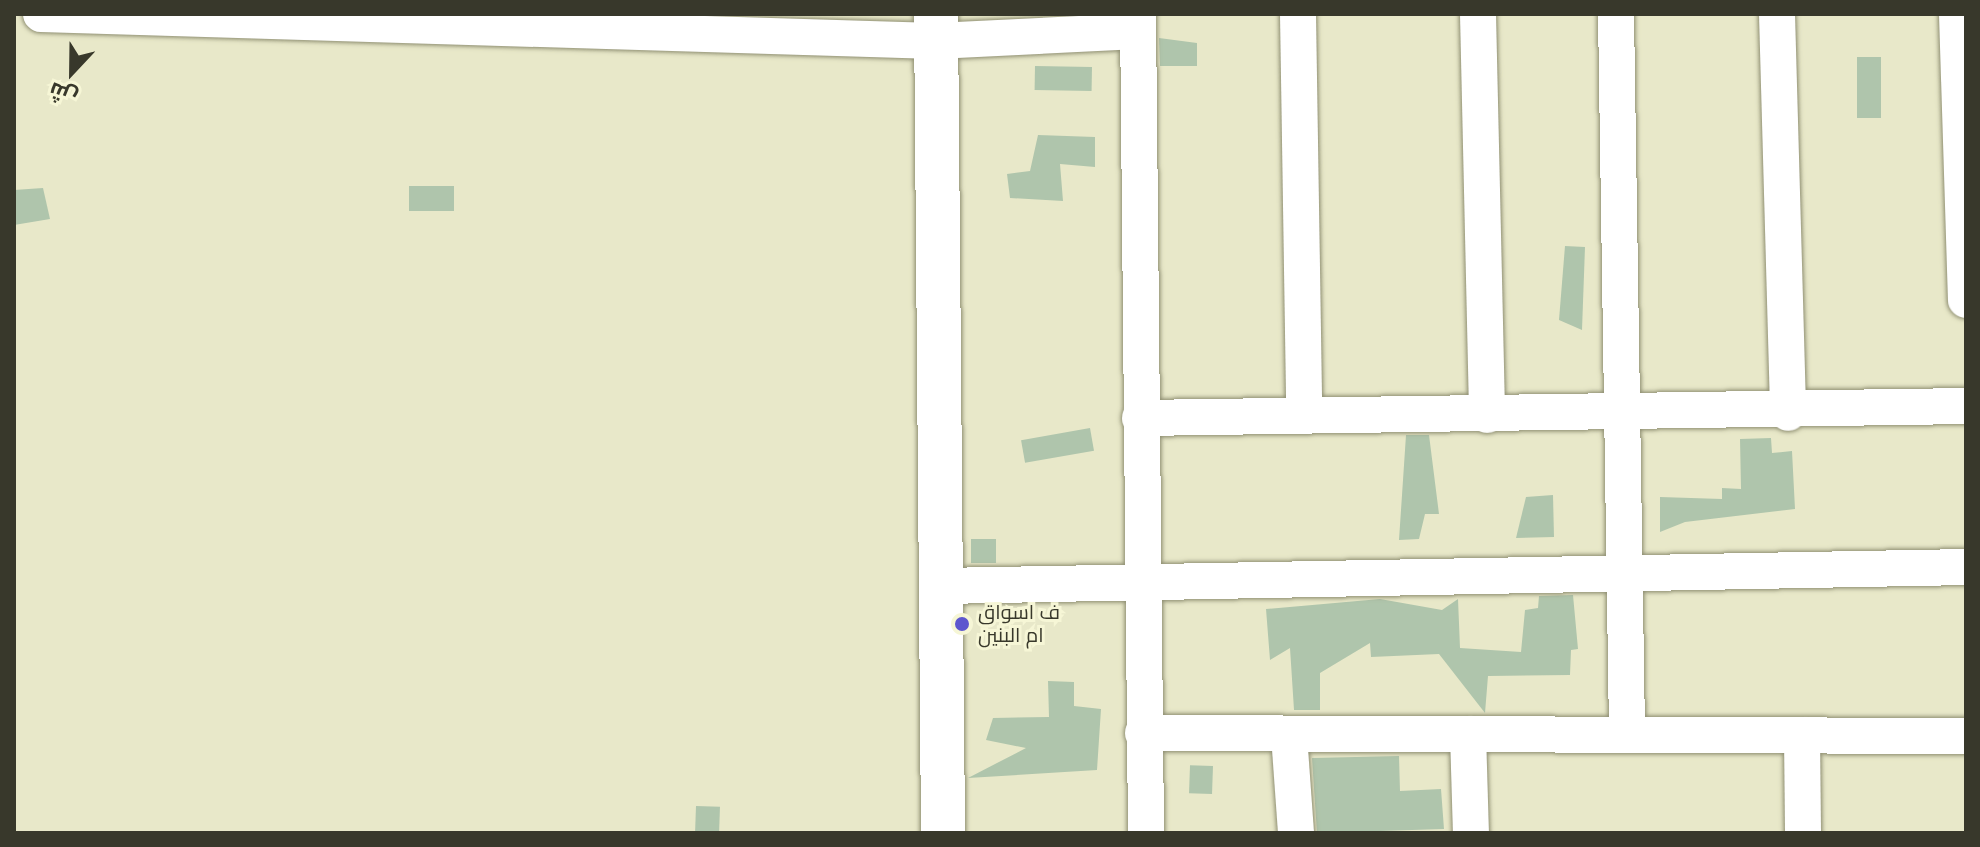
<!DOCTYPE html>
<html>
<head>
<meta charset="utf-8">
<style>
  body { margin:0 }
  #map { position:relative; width:1980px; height:847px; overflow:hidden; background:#e8e8c9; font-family:"PT Sans",Cairo,sans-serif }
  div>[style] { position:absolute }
  .building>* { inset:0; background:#afc5ac; transform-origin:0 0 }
  .roads { filter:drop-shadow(0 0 2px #909073) drop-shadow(0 0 2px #909073) }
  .minor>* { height:36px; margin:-18px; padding:0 18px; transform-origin:18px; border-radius:18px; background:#fff }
  .tertiary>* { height:44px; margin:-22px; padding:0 22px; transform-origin:22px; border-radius:22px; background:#fff }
  .dots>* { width:22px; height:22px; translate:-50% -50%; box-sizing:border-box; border:4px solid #f6f6d6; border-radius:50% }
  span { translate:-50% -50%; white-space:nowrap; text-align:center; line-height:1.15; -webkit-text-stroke:6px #f6f6d6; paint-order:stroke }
  .poi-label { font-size:20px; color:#38382b }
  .left { translate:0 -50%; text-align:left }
  .frame { position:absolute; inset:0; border:16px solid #38382b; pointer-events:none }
  .north { position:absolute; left:32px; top:32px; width:80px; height:80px; -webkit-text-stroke:6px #f6f6d6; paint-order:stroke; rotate:202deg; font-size:22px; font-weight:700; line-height:32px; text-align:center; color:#38382b }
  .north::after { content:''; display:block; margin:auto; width:28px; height:36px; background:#38382b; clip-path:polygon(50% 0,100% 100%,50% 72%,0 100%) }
</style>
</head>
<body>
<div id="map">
  <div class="building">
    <i style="clip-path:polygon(1159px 38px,1197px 43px,1197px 66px,1160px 66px)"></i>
    <i style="left:1857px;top:57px;width:24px;height:61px"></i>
    <i style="left:1035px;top:66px;width:57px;height:24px;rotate:1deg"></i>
    <i style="clip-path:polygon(1038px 135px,1095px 137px,1095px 167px,1060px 164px,1063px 201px,1010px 198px,1007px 174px,1030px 171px)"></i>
    <i style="left:454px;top:186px;width:25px;height:45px;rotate:90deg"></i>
    <i style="clip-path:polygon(43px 188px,50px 219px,14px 225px,14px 190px)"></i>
    <i style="clip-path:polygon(1565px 246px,1585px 247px,1582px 330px,1559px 320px)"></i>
    <i style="left:1090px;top:428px;width:23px;height:70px;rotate:80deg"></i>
    <i style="clip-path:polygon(1406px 435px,1429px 435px,1439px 514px,1425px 514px,1419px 539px,1399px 540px)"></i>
    <i style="clip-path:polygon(1771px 438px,1772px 453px,1792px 451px,1795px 509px,1685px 522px,1660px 532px,1660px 497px,1722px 499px,1722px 488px,1741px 489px,1740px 439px)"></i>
    <i style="clip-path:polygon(1553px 495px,1554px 537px,1516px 538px,1526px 497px)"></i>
    <i style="left:971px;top:539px;width:25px;height:24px"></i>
    <i style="clip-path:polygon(1573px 595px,1578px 649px,1571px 650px,1570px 675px,1488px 676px,1485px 713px,1439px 654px,1371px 657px,1370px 643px,1320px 673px,1320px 710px,1294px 710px,1290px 648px,1270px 660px,1266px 609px,1380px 599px,1442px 610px,1458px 599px,1460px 648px,1521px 652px,1525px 610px,1538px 608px,1539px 596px)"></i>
    <i style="clip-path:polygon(1048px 681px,1074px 682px,1074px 706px,1101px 709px,1097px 770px,968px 778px,1026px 748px,986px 740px,993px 718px,1049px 717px)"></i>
    <i style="clip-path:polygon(1399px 756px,1400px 791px,1441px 789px,1444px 829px,1317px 833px,1312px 758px)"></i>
    <i style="left:1213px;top:766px;width:28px;height:23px;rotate:92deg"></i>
    <i style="left:696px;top:806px;width:24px;height:27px;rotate:2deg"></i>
  </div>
  <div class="roads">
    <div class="minor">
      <i style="left:41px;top:14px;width:895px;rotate:1.73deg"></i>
      <i style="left:936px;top:41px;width:202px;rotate:-2.8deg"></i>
      <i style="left:1138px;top:14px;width:819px;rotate:89.44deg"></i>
      <i style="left:1298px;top:14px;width:401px;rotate:89.1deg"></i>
      <i style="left:1478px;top:14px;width:401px;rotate:88.7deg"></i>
      <i style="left:1616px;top:14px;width:720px;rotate:89.12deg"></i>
      <i style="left:1777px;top:14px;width:399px;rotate:88.4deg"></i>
      <i style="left:1957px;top:14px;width:286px;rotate:88.2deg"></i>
      <i style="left:1140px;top:418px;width:826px;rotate:-0.83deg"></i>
      <i style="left:941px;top:586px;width:1025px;rotate:-1.06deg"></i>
      <i style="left:1143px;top:733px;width:823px;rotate:0.21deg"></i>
      <i style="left:1468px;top:734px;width:99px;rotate:88.3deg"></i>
      <i style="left:1289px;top:735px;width:98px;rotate:85.9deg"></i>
      <i style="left:1802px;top:735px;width:98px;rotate:89.4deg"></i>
    </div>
    <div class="tertiary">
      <i style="left:936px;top:14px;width:819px;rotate:89.51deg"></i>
    </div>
  </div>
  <div class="dots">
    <i style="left:962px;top:624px;background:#5d56ce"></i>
  </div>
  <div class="poi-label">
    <span class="left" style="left:978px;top:624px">ف اسواق<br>ام البنين</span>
  </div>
  <div class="frame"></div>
  <div class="north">ش</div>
</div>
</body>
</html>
